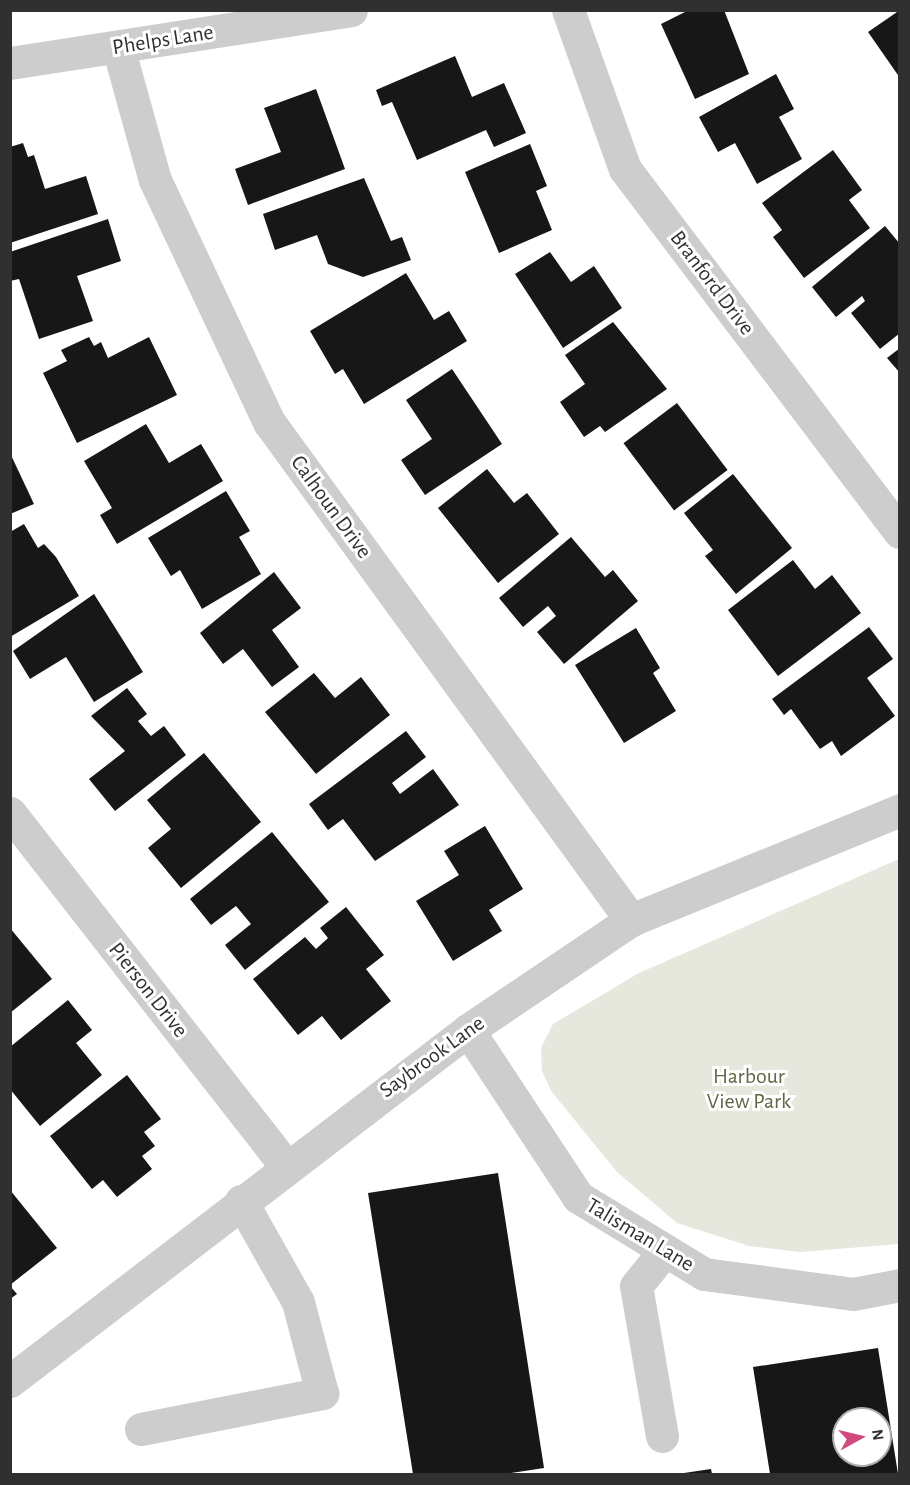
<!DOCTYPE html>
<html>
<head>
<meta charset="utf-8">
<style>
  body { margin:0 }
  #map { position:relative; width:910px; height:1485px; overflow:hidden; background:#fff; font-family:"Alegreya Sans",sans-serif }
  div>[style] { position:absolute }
  .green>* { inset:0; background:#e7e8dd }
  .building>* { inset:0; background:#171717; transform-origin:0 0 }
  .minor>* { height:33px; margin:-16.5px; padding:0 16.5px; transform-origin:16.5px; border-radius:16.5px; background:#cdcdcd }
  span { translate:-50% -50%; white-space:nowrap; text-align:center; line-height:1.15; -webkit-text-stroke:6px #fff; paint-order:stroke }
  .street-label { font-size:22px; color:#303030 }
  .park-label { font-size:22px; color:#606743 }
  .frame { position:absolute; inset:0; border:12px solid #303030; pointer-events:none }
  .north { position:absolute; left:832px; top:1407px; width:60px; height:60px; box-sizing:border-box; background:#fff; border:2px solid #acacac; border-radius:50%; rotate:82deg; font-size:16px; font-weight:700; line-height:24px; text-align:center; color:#303030 }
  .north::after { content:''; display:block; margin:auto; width:21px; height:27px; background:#d04a80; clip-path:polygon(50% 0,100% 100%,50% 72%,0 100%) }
</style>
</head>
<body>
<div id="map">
  <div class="green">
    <i style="clip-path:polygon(899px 859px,899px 1244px,800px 1252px,749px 1246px,677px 1223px,617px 1172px,551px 1091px,542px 1071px,541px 1048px,553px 1024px,639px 973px)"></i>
  </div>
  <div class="building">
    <i style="clip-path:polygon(689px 10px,724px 10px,749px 74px,695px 99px,661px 24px)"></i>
    <i style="clip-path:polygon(900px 10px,900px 78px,868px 32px)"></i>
    <i style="clip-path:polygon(455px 56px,472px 97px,504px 83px,526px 133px,494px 147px,486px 130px,417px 160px,392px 102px,382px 106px,376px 90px)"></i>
    <i style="clip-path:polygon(776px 74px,794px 109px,779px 117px,802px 159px,757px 184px,735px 143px,718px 152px,699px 117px)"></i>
    <i style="clip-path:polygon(316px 89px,345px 169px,248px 205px,235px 169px,281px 152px,264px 108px)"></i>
    <i style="clip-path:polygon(23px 143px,28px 157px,34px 155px,45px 189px,86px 176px,98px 214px,10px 243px,10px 147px)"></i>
    <i style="clip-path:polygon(530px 144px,547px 186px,536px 191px,552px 230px,499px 253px,465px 172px)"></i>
    <i style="clip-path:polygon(833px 150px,862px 190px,849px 200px,870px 228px,804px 278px,773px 237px,782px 230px,762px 203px)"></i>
    <i style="clip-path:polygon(364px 178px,391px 241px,402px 237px,411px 260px,363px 277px,328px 264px,317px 235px,275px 250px,263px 214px)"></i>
    <i style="clip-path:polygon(108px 219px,121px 261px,77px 276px,93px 321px,39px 339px,19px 279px,10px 281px,10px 252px)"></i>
    <i style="clip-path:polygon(885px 226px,900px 244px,900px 333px,880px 349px,851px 313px,865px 301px,862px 296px,836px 317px,812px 287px)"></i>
    <i style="clip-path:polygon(550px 252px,571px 282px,594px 266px,622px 308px,563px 348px,515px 274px)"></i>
    <i style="clip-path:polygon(406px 273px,434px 320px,449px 311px,467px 341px,364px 404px,343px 369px,335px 374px,310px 331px)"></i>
    <i style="clip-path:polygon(613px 322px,667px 389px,605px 432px,600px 426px,584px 437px,560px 402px,585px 384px,565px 355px)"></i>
    <i style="clip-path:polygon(89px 337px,94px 346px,101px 342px,108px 358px,149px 337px,177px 395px,77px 443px,43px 373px,67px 361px,61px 350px)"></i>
    <i style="clip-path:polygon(900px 348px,900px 373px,887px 358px)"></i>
    <i style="clip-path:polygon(452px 369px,502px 444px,425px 495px,401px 460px,432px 439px,406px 400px)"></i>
    <i style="left:677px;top:403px;width:84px;height:67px;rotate:53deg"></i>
    <i style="clip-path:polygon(146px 424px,169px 463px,201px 444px,223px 481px,117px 544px,100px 515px,112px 508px,84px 461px)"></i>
    <i style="clip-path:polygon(10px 453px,34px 504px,10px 514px)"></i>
    <i style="clip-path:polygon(487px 469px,514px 503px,527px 493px,559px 534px,498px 583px,438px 508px)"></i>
    <i style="clip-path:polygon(733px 474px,792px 548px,736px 594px,705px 556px,713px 550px,684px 513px)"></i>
    <i style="clip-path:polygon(226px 491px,250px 531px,239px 537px,261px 574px,202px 609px,180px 570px,171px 576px,148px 538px)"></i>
    <i style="clip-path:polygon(24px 524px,38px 548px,44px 544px,56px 557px,79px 596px,10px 637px,10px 532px)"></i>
    <i style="clip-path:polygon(571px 537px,605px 577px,613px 570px,638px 601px,564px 664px,537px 632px,556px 616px,548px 606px,523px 627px,499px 598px)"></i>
    <i style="clip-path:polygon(793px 560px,815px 589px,832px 575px,861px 613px,778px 676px,728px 610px)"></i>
    <i style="clip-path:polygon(274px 572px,301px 608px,272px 630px,299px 667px,272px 687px,243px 649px,223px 664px,200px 633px)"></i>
    <i style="clip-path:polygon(94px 594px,143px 672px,94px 702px,66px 657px,30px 679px,13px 651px)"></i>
    <i style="clip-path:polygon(869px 627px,893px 659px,867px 678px,895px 716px,841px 756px,832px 741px,820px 749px,791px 709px,784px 715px,772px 699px)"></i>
    <i style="clip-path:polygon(636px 628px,660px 668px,653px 673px,676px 711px,624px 743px,575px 665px)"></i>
    <i style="clip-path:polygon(314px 673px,335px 698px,361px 677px,390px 715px,316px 774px,265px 712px)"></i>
    <i style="clip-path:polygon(127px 688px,147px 714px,138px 721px,151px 736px,164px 726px,186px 755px,115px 811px,89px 779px,125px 751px,91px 716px)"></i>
    <i style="clip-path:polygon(406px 731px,426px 757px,392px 783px,400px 794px,433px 769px,459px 805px,375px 861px,343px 819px,328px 830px,309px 804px)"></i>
    <i style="clip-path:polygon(204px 753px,261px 822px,181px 888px,148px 848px,171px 829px,147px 800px)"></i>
    <i style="clip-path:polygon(485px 826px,523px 889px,489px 910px,502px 931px,453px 961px,416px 901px,459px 875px,444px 851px)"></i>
    <i style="clip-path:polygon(272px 832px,329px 902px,245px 970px,225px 945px,251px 924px,236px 906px,211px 925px,190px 899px)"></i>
    <i style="clip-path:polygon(346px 907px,384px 955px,366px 969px,391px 1001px,341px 1040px,322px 1016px,298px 1035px,253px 979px,305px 937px,316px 949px,328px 938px,320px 928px)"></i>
    <i style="clip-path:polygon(10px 928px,52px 979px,10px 1013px)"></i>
    <i style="clip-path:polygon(68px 1000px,92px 1030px,76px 1043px,102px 1075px,40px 1126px,10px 1089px,10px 1047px)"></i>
    <i style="clip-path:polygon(127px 1075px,161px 1119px,144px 1132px,155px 1146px,142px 1156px,152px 1169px,117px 1197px,103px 1180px,92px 1189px,50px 1136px)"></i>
    <i style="clip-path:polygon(498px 1173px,544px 1468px,504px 1474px,413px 1474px,368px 1193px)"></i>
    <i style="clip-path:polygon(10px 1190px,57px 1248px,10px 1285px)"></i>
    <i style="clip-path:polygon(10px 1286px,17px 1294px,10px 1299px)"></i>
    <i style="clip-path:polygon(evenodd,878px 1348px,898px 1474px,770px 1474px,753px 1367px,878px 1348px,844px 1419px,880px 1419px,880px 1455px,844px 1455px,844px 1419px)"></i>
    <i style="clip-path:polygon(711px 1469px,712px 1474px,684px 1474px,684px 1473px)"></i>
  </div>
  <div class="minor">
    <i style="left:568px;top:10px;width:169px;rotate:70.3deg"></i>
    <i style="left:625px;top:169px;width:455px;rotate:52.9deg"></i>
    <i style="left:118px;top:47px;width:138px;rotate:74.5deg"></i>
    <i style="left:155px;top:180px;width:268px;rotate:64.8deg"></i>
    <i style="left:269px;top:422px;width:616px;rotate:53.99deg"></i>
    <i style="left:10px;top:63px;width:345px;rotate:-8.8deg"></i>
    <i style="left:10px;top:813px;width:448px;rotate:52deg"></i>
    <i style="left:468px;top:1030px;width:200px;rotate:56.6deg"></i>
    <i style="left:578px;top:1197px;width:148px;rotate:31.4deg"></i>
    <i style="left:704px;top:1274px;width:150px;rotate:7.6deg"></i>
    <i style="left:853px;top:1294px;width:48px;rotate:-10.8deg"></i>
    <i style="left:10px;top:1381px;width:577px;rotate:-37.47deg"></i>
    <i style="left:468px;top:1030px;width:197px;rotate:-34deg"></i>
    <i style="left:631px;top:920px;width:291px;rotate:-22.2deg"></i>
    <i style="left:141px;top:1429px;width:185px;rotate:-11.2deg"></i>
    <i style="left:322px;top:1393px;width:94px;rotate:-104.8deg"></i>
    <i style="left:298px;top:1302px;width:116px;rotate:-119.4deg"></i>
    <i style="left:662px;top:1436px;width:152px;rotate:-99.8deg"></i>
    <i style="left:636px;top:1286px;width:46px;rotate:-51.1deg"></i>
  </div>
  <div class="street-label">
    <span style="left:163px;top:40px;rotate:-9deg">Phelps Lane</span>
    <span style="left:712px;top:283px;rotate:53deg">Branford Drive</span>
    <span style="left:331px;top:507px;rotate:54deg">Calhoun Drive</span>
    <span style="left:148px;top:990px;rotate:52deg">Pierson Drive</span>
    <span style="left:432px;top:1057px;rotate:-36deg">Saybrook Lane</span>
    <span style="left:640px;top:1235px;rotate:31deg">Talisman Lane</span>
  </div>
  <div class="park-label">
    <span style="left:749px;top:1089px">Harbour<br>View Park</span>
  </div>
  <div class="frame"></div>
  <div class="north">N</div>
</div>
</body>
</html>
